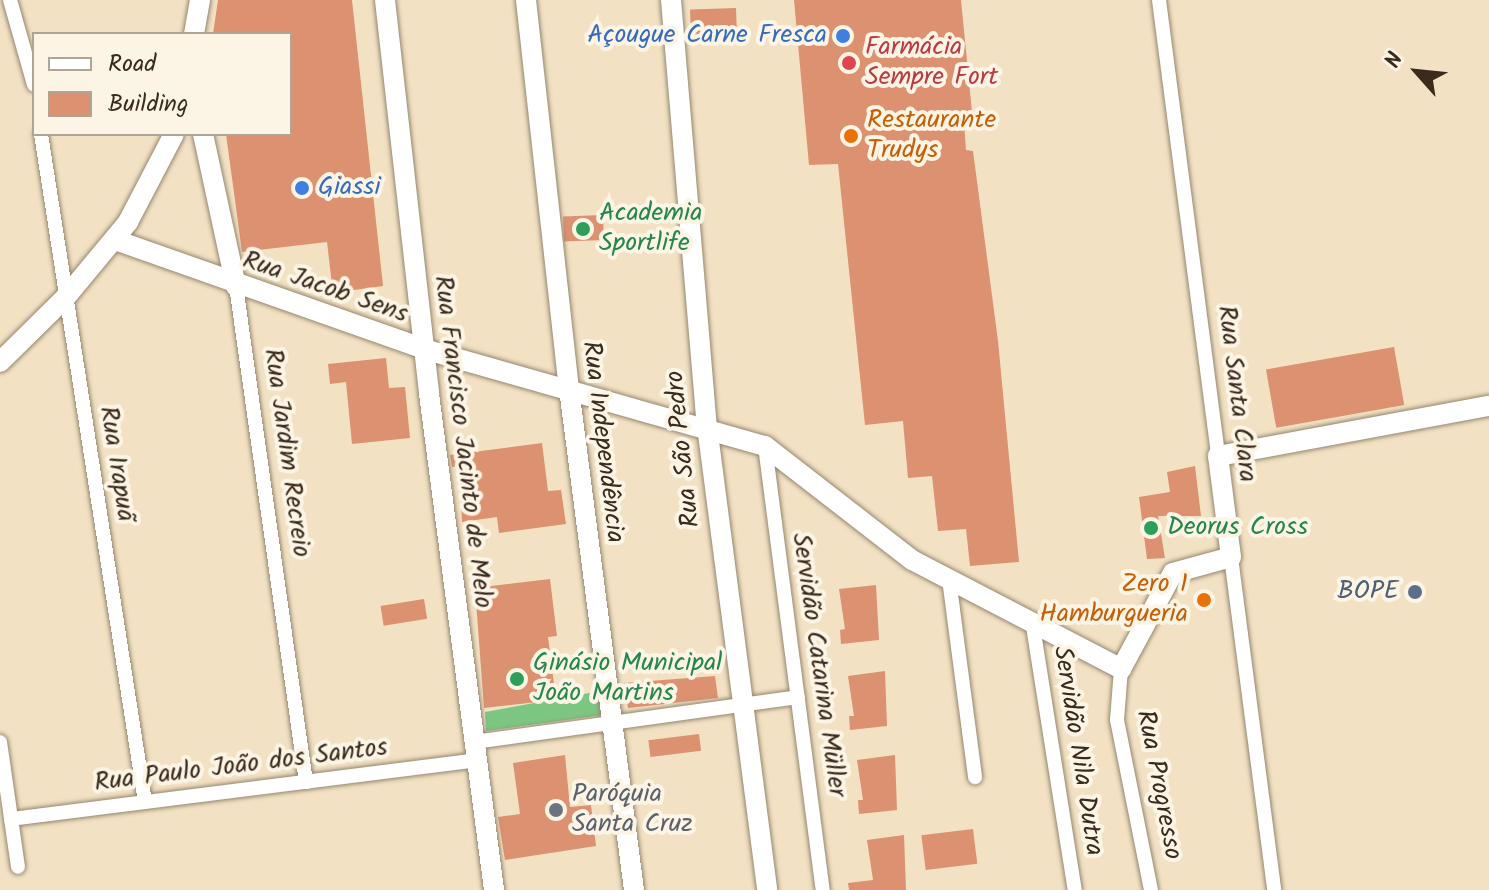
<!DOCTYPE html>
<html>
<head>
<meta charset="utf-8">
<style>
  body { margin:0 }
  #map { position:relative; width:1489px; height:890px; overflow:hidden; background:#f2e1c3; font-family:Kalam,sans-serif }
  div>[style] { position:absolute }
  .green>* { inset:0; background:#7dc682 }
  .building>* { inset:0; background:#dc9170; transform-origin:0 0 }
  .roads { filter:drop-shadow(0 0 2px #968670) drop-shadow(0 0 2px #968670) }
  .street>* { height:14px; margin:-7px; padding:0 7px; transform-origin:7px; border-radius:7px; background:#fff }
  .secondary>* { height:20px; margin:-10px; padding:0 10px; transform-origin:10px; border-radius:10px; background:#fff }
  .dots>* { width:22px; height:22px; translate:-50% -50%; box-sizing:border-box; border:4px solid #fcf5e5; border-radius:50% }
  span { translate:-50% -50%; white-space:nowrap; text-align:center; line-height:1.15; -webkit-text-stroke:8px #fcf5e5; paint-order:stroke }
  .shop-label { font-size:26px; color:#366cbe }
  .right { translate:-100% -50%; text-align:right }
  .left { translate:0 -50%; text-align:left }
  .health-label { font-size:26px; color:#be3a42 }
  .food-label { font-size:26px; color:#c56008 }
  .leisure-label { font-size:26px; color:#27864d }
  .street-label { font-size:26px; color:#3b2a1e }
  .service-label { font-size:26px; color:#4e5e75 }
  .worship-label { font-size:26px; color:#5b616d }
  .legend { position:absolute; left:32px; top:32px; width:260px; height:104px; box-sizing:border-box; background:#fcf5e5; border:2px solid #afa495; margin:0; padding:10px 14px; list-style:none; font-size:24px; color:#3b2a1e }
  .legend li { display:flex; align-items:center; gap:16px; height:40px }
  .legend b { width:40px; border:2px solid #afa495 }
  .north { position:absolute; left:1377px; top:32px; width:80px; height:80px; -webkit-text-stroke:6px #fcf5e5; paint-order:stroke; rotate:297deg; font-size:22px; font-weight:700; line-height:32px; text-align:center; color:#3b2a1e }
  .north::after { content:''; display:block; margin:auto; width:28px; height:36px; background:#3b2a1e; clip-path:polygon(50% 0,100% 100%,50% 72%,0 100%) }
</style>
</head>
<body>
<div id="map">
  <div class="green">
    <i style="clip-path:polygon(600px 691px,603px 715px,486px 731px,485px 712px)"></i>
  </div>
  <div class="building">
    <i style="clip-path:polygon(218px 0,352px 0,383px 286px,333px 293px,327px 242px,242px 252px,226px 134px,290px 134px,290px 34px,213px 34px)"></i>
    <i style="clip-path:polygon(794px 0,961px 0,973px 122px,964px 122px,966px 150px,973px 151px,998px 341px,1019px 562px,970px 566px,966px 529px,938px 531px,932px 476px,908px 478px,903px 421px,865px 425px,838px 164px,809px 165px)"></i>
    <i style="left:736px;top:8px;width:25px;height:46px;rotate:88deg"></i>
    <i style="left:603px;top:215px;width:25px;height:40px;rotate:88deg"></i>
    <i style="left:1394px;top:347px;width:59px;height:130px;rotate:80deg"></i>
    <i style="clip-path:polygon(386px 358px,389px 388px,405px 387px,410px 438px,352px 444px,346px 382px,330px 384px,328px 364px)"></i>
    <i style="clip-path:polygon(542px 443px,548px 491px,561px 490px,566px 524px,499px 533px,497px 517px,462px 522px,459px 466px,452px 467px,450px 455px)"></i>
    <i style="clip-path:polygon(1195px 466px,1201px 516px,1158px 516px,1165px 558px,1147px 559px,1139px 497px,1170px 492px,1167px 472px)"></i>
    <i style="clip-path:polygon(550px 579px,557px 636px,548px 637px,556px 700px,484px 708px,475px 588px)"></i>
    <i style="clip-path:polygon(876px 585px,879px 640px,841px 644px,840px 630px,845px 629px,839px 589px)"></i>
    <i style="left:424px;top:599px;width:20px;height:44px;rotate:81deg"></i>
    <i style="clip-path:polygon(885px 671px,887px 726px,850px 730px,849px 716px,854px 716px,848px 676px)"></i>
    <i style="clip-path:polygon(715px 676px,718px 698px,628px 708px,624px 683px)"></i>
    <i style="left:699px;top:734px;width:17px;height:51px;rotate:83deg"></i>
    <i style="clip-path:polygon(565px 755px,570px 807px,591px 805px,596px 846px,505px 860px,498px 817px,520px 814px,513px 763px)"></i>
    <i style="clip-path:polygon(895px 755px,897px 810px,859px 814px,858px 800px,863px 800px,857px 760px)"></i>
    <i style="left:973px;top:829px;width:35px;height:52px;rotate:83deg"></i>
    <i style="clip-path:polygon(904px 835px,906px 890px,849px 890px,848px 883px,873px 880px,867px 840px)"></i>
  </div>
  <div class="roads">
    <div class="street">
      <i style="left:10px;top:0;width:88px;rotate:74.2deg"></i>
      <i style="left:1159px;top:0;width:460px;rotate:82.6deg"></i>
      <i style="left:41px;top:134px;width:676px;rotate:81.15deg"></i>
      <i style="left:236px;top:286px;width:501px;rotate:81.97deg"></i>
      <i style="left:765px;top:446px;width:448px;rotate:82.6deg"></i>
      <i style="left:1231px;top:557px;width:336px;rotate:82.6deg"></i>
      <i style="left:949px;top:579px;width:200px;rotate:82.5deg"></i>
      <i style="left:1032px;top:620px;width:273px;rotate:81deg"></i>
      <i style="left:1121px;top:669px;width:51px;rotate:94.5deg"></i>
      <i style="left:1117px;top:720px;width:173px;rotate:78.7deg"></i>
      <i style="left:0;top:742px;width:126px;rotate:81.8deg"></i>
      <i style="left:474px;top:742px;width:327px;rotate:-7.9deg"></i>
      <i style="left:11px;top:819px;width:470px;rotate:-7.2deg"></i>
    </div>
    <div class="secondary">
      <i style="left:385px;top:0;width:396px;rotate:83.6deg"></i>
      <i style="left:429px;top:394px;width:500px;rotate:82.53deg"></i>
      <i style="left:526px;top:0;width:391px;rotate:83.7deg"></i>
      <i style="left:569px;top:389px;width:505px;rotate:82.61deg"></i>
      <i style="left:671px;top:0;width:428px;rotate:85.2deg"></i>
      <i style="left:707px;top:426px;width:468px;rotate:82.6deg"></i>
      <i style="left:194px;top:34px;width:35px;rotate:-80deg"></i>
      <i style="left:203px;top:134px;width:156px;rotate:77.8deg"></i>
      <i style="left:115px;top:240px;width:328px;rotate:19.4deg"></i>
      <i style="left:424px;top:349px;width:355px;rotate:15.9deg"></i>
      <i style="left:765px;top:446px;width:186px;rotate:37.8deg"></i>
      <i style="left:912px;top:560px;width:236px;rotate:27.5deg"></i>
      <i style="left:1121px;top:669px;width:109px;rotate:-61.6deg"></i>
      <i style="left:1173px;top:573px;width:60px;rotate:-15.4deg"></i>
      <i style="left:1231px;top:557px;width:102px;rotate:-97.3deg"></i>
      <i style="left:1218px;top:456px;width:276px;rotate:-10.5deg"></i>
      <i style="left:0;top:362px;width:91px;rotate:-44.6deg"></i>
      <i style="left:65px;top:298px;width:99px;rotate:-50.3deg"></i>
      <i style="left:128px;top:222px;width:99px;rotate:-62.4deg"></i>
    </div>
  </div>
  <div class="dots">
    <i style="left:843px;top:36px;background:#3f7fe0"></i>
    <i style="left:849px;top:63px;background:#e0444e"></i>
    <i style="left:851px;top:136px;background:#e8710a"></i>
    <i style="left:302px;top:188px;background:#3f7fe0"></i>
    <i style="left:583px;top:229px;background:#2e9e5b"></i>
    <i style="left:1151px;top:528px;background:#2e9e5b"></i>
    <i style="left:1415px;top:592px;background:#5c6f8a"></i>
    <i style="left:1204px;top:600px;background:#e8710a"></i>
    <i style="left:517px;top:679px;background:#2e9e5b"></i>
    <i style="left:556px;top:810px;background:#6b7280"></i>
  </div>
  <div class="shop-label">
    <span class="right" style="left:827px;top:36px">Açougue Carne Fresca</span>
    <span class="left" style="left:318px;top:188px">Giassi</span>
  </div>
  <div class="health-label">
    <span class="left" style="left:865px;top:63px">Farmácia<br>Sempre Fort</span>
  </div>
  <div class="food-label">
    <span class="left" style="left:867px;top:136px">Restaurante<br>Trudys</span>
    <span class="right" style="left:1188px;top:600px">Zero 1<br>Hamburgueria</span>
  </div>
  <div class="leisure-label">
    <span class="left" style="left:599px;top:229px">Academia<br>Sportlife</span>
    <span class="left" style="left:1167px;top:528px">Deorus Cross</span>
    <span class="left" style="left:533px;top:679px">Ginásio Municipal<br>João Martins</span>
  </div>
  <div class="street-label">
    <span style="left:325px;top:288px;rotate:19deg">Rua Jacob Sens</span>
    <span style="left:1236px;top:394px;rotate:83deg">Rua Santa Clara</span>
    <span style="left:462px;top:442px;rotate:83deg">Rua Francisco Jacinto de Melo</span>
    <span style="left:602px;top:442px;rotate:83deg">Rua Independência</span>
    <span style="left:684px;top:449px;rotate:-96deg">Rua São Pedro</span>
    <span style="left:286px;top:453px;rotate:82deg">Rua Jardim Recreio</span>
    <span style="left:116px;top:464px;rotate:81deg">Rua Irapuã</span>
    <span style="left:818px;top:665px;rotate:82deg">Servidão Catarina Müller</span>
    <span style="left:1077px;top:751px;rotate:81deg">Servidão Nila Dutra</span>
    <span style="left:241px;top:766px;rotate:-7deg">Rua Paulo João dos Santos</span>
    <span style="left:1158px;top:785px;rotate:79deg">Rua Progresso</span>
  </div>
  <div class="service-label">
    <span class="right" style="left:1399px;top:592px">BOPE</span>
  </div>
  <div class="worship-label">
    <span class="left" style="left:572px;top:810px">Paróquia<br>Santa Cruz</span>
  </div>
  <ul class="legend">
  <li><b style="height:10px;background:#fff"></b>Road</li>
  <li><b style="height:22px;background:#dc9170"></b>Building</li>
  </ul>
  <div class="north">N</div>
</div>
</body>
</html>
